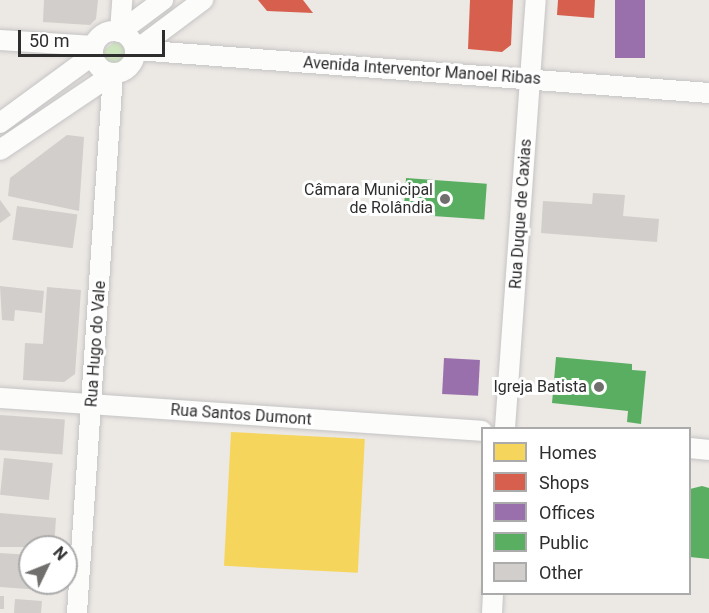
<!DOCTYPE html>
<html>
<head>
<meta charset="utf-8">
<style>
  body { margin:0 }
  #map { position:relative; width:709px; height:613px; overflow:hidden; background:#ece8e4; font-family:Roboto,sans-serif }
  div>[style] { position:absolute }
  .green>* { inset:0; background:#cee6be }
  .homes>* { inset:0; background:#f6d55c; transform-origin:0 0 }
  .shops>* { inset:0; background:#d6604d }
  .offices>* { inset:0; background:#9970ab; transform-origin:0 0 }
  .public>* { inset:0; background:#5aae61; transform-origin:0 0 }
  .building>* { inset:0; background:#d1cecb; transform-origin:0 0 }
  .roads { filter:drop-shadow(0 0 2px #c5c4c5) drop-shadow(0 0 2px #c5c4c5) }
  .minor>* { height:20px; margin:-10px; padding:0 10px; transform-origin:10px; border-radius:10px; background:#fcfcfb }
  .minor>.ring { margin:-10px; padding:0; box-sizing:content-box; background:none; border:20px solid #fcfcfb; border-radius:50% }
  .dots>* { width:16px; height:16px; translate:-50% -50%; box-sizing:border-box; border:3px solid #fff; border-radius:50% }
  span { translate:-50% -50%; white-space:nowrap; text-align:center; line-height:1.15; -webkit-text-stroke:6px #fff; paint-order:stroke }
  .street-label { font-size:16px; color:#2e2e2e }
  .poi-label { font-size:16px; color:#2e2e2e }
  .right { translate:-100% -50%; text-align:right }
  .legend { position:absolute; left:481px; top:427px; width:210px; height:168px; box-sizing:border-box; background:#fff; border:2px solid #ababab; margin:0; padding:8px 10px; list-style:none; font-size:18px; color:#2e2e2e }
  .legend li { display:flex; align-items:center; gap:12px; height:30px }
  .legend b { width:30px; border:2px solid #ababab }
  .north { position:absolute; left:18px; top:535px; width:60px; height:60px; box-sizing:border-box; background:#fff; border:2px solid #ababab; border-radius:50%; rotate:47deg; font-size:16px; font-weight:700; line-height:24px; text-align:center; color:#2e2e2e }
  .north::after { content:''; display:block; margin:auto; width:21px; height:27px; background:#706f6e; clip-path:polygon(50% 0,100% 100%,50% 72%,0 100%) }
  .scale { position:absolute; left:18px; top:30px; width:147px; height:27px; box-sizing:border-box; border:3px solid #2e2e2e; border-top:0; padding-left:8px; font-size:18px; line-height:21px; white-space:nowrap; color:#2e2e2e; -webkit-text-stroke:4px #fff; paint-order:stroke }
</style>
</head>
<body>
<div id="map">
  <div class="green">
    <i style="clip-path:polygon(120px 38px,129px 45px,128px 53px,112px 68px,104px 68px,99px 62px,99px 54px)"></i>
  </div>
  <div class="homes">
    <i style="left:231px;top:432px;width:134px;height:134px;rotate:3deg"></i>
  </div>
  <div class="shops">
    <i style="clip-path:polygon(258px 0,303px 0,313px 13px,267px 11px)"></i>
    <i style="clip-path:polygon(470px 0,513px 0,511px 45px,502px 52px,468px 49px)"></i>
    <i style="clip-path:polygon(558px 0,595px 0,594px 18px,557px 15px)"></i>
  </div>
  <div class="offices">
    <i style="left:615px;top:0;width:30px;height:58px"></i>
    <i style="left:444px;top:358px;width:36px;height:36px;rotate:3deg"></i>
  </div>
  <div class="public">
    <i style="left:406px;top:178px;width:81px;height:36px;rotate:4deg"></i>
    <i style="clip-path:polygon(556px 357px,632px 364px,632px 370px,646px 371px,641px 424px,627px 422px,628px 411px,552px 403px)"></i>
    <i style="clip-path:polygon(702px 486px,709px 488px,709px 559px,690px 557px,690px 489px)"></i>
  </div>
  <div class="building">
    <i style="clip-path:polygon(44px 0,98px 0,96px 19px,90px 25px,43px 22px)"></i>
    <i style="clip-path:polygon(67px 135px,84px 137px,79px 211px,8px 196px,10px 178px)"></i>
    <i style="clip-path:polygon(593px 193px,625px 195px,623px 216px,659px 219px,657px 242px,541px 233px,543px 201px,592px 204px)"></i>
    <i style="clip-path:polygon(0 200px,11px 215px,0 223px)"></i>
    <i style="left:17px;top:206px;width:61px;height:34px;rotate:8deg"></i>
    <i style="clip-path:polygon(0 286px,44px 291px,42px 313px,15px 310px,14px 321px,2px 320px)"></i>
    <i style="clip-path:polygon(47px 287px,81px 290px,75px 374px,64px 382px,23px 380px,25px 343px,43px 344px)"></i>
    <i style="left:0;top:415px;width:65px;height:35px;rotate:4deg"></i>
    <i style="left:4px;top:458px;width:49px;height:37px;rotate:6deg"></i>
    <i style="clip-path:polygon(0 513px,56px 518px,54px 547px,0 547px)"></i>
    <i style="clip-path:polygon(0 553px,30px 555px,30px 583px,41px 583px,41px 590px,0 587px)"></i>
    <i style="left:0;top:596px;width:4px;height:13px"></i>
    <i style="clip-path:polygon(15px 599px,42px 601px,41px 613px,14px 613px)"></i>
  </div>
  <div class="roads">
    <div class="minor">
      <i class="ring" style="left:93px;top:31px;width:22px;height:22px"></i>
      <i style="left:120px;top:32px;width:54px;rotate:-36.7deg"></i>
      <i style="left:120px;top:32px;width:32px;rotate:-86deg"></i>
      <i style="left:0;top:40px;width:94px;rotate:3.7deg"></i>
      <i style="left:136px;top:50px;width:575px;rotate:4.29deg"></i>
      <i style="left:136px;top:50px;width:84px;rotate:-36.7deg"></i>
      <i style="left:0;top:123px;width:115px;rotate:-36.2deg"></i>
      <i style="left:0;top:150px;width:136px;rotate:-33.9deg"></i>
      <i style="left:0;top:398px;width:483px;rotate:3.9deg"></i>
      <i style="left:505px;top:428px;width:429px;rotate:-85.9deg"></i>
      <i style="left:690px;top:448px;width:19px;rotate:6deg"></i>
      <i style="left:77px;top:613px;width:540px;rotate:-86.18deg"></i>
      <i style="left:492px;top:613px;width:19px;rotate:-87deg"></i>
    </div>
  </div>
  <div class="dots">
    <i style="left:445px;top:199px;background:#706f6e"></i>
    <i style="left:599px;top:387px;background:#706f6e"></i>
  </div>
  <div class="street-label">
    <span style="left:422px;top:71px;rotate:4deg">Avenida Interventor Manoel Ribas</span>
    <span style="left:521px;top:214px;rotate:-86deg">Rua Duque de Caxias</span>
    <span style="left:96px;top:344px;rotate:-86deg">Rua Hugo do Vale</span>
    <span style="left:241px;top:415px;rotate:4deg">Rua Santos Dumont</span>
  </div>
  <div class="poi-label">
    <span class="right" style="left:433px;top:199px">Câmara Municipal<br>de Rolândia</span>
    <span class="right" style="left:587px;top:387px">Igreja Batista</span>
  </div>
  <ul class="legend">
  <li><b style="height:16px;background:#f6d55c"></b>Homes</li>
  <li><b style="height:16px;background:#d6604d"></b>Shops</li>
  <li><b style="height:16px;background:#9970ab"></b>Offices</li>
  <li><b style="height:16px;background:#5aae61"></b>Public</li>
  <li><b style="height:16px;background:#d1cecb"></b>Other</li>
  </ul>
  <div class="north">N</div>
  <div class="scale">50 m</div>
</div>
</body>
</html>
